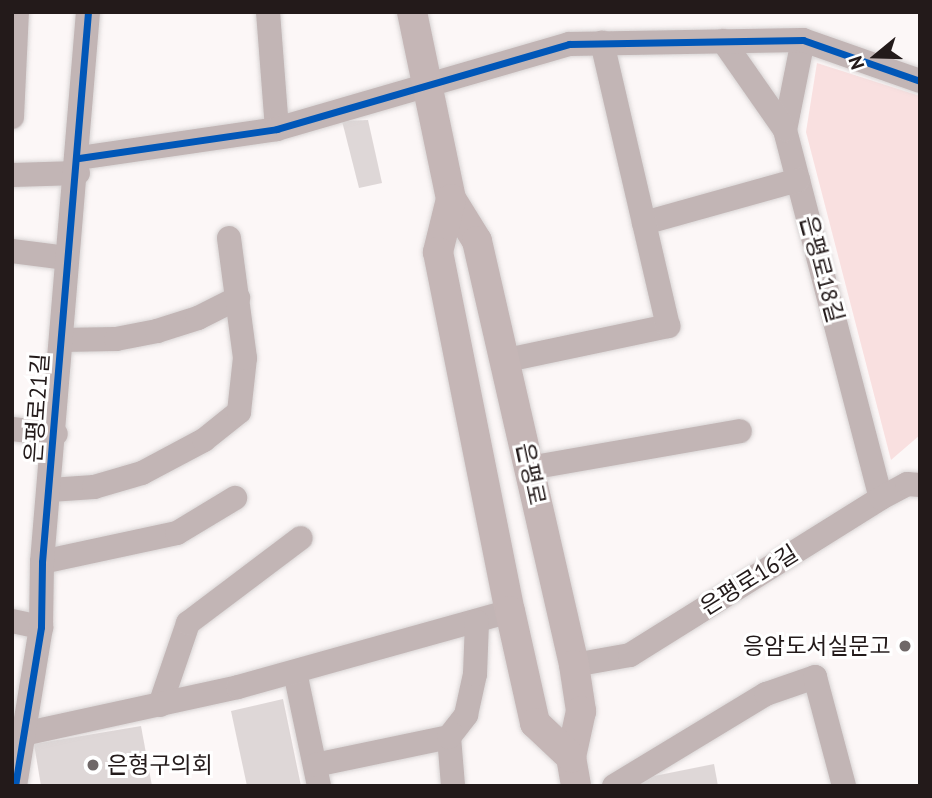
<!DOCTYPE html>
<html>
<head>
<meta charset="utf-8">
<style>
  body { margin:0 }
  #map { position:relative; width:932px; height:798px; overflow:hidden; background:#fcf7f7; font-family:"PT Sans","Noto Sans KR",sans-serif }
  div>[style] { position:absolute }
  .green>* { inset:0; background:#f9e0e0 }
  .building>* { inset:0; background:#ded7d7 }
  .roads { filter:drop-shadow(0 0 2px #d8d4d4) drop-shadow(0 0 2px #d8d4d4) }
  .minor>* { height:24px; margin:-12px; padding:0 12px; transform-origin:12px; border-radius:12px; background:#c2b5b5 }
  .major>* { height:30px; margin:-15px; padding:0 15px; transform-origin:15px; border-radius:15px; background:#c5b6b6 }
  .cycleway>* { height:7px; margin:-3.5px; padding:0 3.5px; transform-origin:3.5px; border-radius:3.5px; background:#0057b8 }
  .dots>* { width:19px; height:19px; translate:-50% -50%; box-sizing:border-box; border:4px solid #fff; border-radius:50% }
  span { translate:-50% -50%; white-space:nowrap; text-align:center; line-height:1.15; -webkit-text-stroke:6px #fff; paint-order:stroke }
  .street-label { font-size:23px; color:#231a1a }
  .poi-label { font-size:23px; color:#231a1a }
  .right { translate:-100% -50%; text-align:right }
  .left { translate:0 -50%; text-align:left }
  .frame { position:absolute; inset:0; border:14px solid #231a1a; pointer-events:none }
  .north { position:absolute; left:841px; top:21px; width:70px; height:70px; -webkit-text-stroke:5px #fff; paint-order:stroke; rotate:251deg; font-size:19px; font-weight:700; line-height:28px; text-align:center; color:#231a1a }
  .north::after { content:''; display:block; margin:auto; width:24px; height:32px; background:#231a1a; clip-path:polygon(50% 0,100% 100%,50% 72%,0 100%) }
</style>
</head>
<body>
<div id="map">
  <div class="green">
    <i style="clip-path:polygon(817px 63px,920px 96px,920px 435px,891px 460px,806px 132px)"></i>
  </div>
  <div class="building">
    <i style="clip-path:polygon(368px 120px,382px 183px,359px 188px,342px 121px)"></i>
    <i style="clip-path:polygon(283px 699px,301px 786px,247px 786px,231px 711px)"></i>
    <i style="clip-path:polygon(141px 726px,152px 786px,41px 786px,34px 744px)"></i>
    <i style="clip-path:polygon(714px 764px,718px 786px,640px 786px,639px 779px)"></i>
  </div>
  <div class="roads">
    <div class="minor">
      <i style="left:268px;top:12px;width:117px;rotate:85.6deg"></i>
      <i style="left:803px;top:40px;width:92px;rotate:101.3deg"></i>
      <i style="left:785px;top:130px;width:380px;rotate:75.4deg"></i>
      <i style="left:723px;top:41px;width:108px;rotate:55.1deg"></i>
      <i style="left:12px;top:117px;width:105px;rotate:-87.3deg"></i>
      <i style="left:79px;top:158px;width:200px;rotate:-8.3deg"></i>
      <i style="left:277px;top:129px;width:304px;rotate:-16.2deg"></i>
      <i style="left:569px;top:44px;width:234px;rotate:-1deg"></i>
      <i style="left:803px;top:40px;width:124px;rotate:19.3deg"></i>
      <i style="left:12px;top:175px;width:66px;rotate:-1.7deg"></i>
      <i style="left:644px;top:223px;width:160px;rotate:-15.6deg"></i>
      <i style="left:12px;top:251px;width:55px;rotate:7.3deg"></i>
      <i style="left:61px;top:340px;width:55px;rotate:-1deg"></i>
      <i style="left:116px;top:339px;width:42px;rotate:-11deg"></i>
      <i style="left:157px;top:331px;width:43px;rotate:-17.6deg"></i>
      <i style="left:198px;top:318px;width:45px;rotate:-26.6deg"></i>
      <i style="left:507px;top:360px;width:165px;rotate:-11.9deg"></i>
      <i style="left:668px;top:326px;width:291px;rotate:-103.1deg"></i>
      <i style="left:12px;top:429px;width:44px;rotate:6.5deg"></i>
      <i style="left:529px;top:468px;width:214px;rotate:-9.9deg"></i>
      <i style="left:50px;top:490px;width:44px;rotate:-3.9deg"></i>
      <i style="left:94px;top:487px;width:50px;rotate:-16.3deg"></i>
      <i style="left:142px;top:473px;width:70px;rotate:-28deg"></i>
      <i style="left:204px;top:440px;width:45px;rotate:-38.7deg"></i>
      <i style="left:239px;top:412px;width:54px;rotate:-83.7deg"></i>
      <i style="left:245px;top:358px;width:121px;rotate:-97.6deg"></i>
      <i style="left:42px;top:562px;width:138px;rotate:-12.1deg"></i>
      <i style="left:177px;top:533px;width:68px;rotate:-31.1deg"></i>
      <i style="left:12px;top:621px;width:30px;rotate:12deg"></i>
      <i style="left:574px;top:665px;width:57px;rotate:-10.1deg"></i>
      <i style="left:630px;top:655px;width:296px;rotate:-32deg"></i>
      <i style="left:881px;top:498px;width:30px;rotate:-28deg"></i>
      <i style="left:907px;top:484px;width:13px;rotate:4deg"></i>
      <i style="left:295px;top:672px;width:116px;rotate:78.1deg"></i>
      <i style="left:160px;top:705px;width:87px;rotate:-71.1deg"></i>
      <i style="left:188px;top:623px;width:141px;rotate:-37deg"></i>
      <i style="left:23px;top:734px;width:220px;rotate:-12.3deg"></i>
      <i style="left:238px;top:687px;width:282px;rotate:-15.6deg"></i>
      <i style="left:449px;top:737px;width:49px;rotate:85.3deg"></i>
      <i style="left:315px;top:765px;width:137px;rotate:-11.8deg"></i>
      <i style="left:449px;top:737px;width:28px;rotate:-52deg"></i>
      <i style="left:466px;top:715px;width:42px;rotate:-77.6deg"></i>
      <i style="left:475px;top:674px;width:52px;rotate:-87.8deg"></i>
      <i style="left:15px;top:786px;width:161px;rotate:-80.7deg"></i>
      <i style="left:41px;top:627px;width:65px;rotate:-89.1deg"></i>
      <i style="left:42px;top:562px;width:552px;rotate:-85.22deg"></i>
      <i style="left:614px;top:786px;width:178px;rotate:-31.2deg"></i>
      <i style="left:766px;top:694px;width:52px;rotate:-19.1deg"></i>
      <i style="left:815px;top:677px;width:113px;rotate:75.1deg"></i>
    </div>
    <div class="major">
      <i style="left:412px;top:12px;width:191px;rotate:78.2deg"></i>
      <i style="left:451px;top:199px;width:49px;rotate:58.2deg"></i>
      <i style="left:477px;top:241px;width:435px;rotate:77.1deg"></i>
      <i style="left:574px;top:665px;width:47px;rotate:81.3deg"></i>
      <i style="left:581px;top:711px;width:47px;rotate:102.3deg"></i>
      <i style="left:571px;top:757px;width:29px;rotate:80deg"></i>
      <i style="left:451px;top:199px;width:55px;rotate:103.8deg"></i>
      <i style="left:438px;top:252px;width:366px;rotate:78.7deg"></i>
      <i style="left:510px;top:611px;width:115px;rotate:77.4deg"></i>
      <i style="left:535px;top:723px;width:50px;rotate:43.4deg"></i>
    </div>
  </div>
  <div class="cycleway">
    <i style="left:79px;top:158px;width:200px;rotate:-8.3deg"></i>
    <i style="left:277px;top:129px;width:304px;rotate:-16.2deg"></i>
    <i style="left:569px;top:44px;width:234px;rotate:-1deg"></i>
    <i style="left:803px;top:40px;width:124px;rotate:19.3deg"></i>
    <i style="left:15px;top:786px;width:161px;rotate:-80.7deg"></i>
    <i style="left:41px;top:627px;width:65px;rotate:-89.1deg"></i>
    <i style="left:42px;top:562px;width:552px;rotate:-85.22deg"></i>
  </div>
  <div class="dots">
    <i style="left:905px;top:646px;background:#6f6767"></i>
    <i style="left:93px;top:765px;background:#6f6767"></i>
  </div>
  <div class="street-label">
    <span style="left:822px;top:269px;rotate:75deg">은평로18길</span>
    <span style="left:37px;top:408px;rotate:-86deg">은평로21길</span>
    <span style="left:531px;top:474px;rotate:78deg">은평로</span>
    <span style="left:749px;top:580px;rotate:-32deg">은평로16길</span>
  </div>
  <div class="poi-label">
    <span class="right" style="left:891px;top:646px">응암도서실문고</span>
    <span class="left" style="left:107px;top:765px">은형구의회</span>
  </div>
  <div class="frame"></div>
  <div class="north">N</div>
</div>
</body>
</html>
